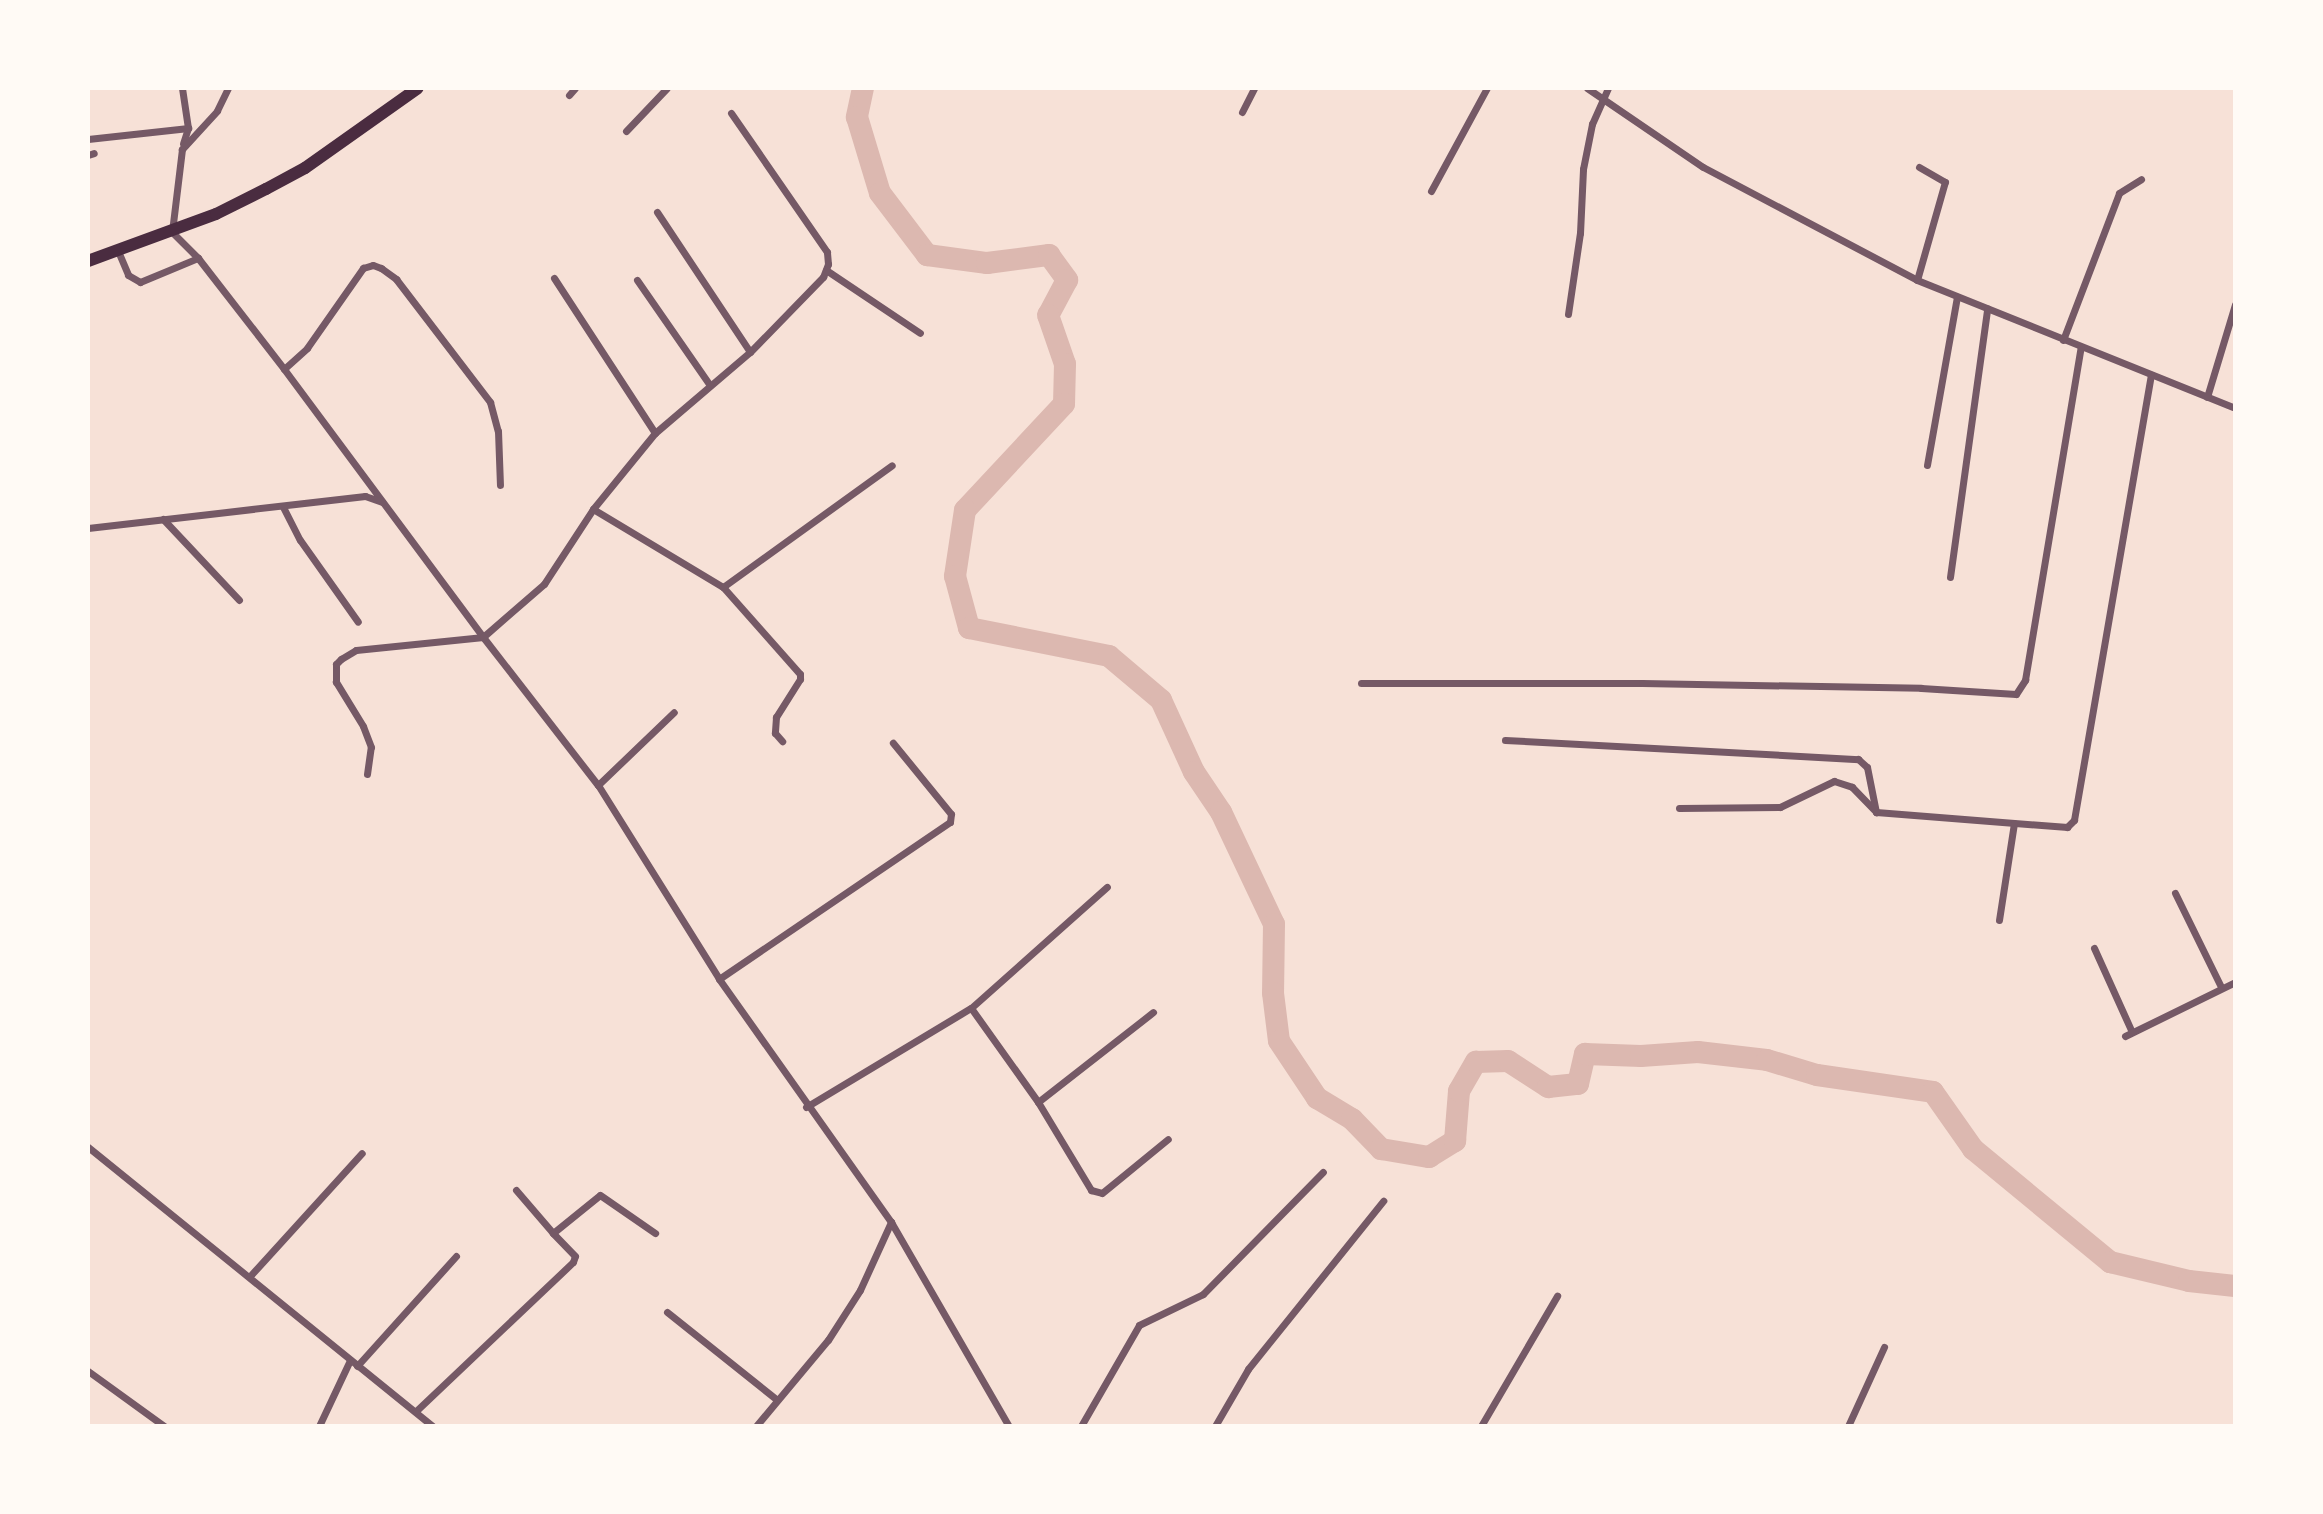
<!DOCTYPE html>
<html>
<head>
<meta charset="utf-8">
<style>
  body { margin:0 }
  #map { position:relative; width:2323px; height:1514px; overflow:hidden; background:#f7e1d7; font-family:"PT Sans",sans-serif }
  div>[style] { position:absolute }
  .river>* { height:22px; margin:-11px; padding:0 11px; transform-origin:11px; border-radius:11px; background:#dcb8b0 }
  .minor>* { height:7px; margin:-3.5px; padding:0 3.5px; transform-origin:3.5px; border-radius:3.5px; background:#755966 }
  .trunk>* { height:12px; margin:-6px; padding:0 6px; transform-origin:6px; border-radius:6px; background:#4a2c40 }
  span { translate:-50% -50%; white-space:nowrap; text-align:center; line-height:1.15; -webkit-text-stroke:6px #fffaf5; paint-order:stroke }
  .frame { position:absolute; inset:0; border:90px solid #fffaf5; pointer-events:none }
</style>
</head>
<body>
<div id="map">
  <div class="river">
    <i style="left:863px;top:88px;width:30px;rotate:102deg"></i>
    <i style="left:857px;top:117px;width:79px;rotate:73.2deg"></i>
    <i style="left:880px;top:193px;width:78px;rotate:52.8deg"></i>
    <i style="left:927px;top:255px;width:61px;rotate:7.6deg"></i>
    <i style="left:987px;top:263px;width:63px;rotate:-7.4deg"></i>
    <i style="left:1049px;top:255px;width:31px;rotate:54deg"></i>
    <i style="left:1067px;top:280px;width:40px;rotate:118deg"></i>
    <i style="left:1048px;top:315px;width:52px;rotate:70.9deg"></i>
    <i style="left:1065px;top:364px;width:40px;rotate:91.4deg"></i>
    <i style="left:1064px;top:404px;width:145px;rotate:133deg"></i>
    <i style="left:965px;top:510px;width:67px;rotate:98.6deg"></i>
    <i style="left:955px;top:576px;width:54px;rotate:74.9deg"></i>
    <i style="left:969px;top:628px;width:143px;rotate:11.3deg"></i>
    <i style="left:1109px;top:656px;width:68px;rotate:40.2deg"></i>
    <i style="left:1161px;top:700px;width:79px;rotate:65.4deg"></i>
    <i style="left:1194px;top:772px;width:48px;rotate:56deg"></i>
    <i style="left:1221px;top:812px;width:124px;rotate:64.7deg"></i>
    <i style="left:1274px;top:924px;width:69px;rotate:90.8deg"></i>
    <i style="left:1273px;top:993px;width:48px;rotate:82.9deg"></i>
    <i style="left:1279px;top:1041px;width:69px;rotate:56.3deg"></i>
    <i style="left:1317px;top:1098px;width:41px;rotate:31deg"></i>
    <i style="left:1352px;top:1119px;width:42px;rotate:46deg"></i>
    <i style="left:1381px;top:1149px;width:49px;rotate:9.5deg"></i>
    <i style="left:1429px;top:1157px;width:31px;rotate:-32deg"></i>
    <i style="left:1455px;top:1141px;width:50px;rotate:-85.4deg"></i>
    <i style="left:1459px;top:1091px;width:34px;rotate:-60deg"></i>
    <i style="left:1476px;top:1062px;width:32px;rotate:-2deg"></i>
    <i style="left:1508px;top:1061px;width:48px;rotate:33deg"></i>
    <i style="left:1548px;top:1087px;width:30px;rotate:-6deg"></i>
    <i style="left:1578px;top:1084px;width:31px;rotate:-77deg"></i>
    <i style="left:1585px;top:1054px;width:56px;rotate:2deg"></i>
    <i style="left:1641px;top:1056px;width:57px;rotate:-4deg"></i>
    <i style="left:1698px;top:1052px;width:69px;rotate:6.6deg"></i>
    <i style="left:1767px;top:1060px;width:52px;rotate:16.7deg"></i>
    <i style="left:1817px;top:1075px;width:117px;rotate:8.3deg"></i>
    <i style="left:1933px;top:1092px;width:70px;rotate:54.9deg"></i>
    <i style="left:1973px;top:1149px;width:178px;rotate:39.5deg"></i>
    <i style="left:2110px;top:1262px;width:81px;rotate:13.5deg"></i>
    <i style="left:2189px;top:1281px;width:46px;rotate:6.2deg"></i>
  </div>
  <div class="minor">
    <i style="left:182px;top:88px;width:40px;rotate:81.5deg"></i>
    <i style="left:188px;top:128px;width:16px;rotate:108deg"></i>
    <i style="left:228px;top:88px;width:25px;rotate:116deg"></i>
    <i style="left:217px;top:111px;width:52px;rotate:132.6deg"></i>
    <i style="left:182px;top:149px;width:84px;rotate:96.9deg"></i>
    <i style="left:172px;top:232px;width:37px;rotate:45deg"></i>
    <i style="left:198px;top:258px;width:140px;rotate:52.2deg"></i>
    <i style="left:284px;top:369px;width:334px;rotate:53.4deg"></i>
    <i style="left:483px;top:637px;width:187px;rotate:52.2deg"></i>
    <i style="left:598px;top:785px;width:229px;rotate:58deg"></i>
    <i style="left:719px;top:979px;width:298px;rotate:54.7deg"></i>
    <i style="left:891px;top:1222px;width:236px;rotate:60deg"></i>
    <i style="left:1587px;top:88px;width:140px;rotate:34.3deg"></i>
    <i style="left:1703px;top:167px;width:242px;rotate:27.8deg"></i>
    <i style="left:1917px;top:280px;width:343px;rotate:21.9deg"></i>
    <i style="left:569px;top:95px;width:9px;rotate:-49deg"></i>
    <i style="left:1242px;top:112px;width:27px;rotate:-63deg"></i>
    <i style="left:626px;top:131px;width:59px;rotate:-46.4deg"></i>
    <i style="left:88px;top:139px;width:101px;rotate:-6.3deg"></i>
    <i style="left:88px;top:155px;width:6px;rotate:-18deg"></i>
    <i style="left:1431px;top:191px;width:117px;rotate:-61.5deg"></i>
    <i style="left:657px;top:212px;width:168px;rotate:56.4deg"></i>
    <i style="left:118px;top:251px;width:26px;rotate:67deg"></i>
    <i style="left:128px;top:275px;width:14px;rotate:30deg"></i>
    <i style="left:140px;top:282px;width:63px;rotate:-22.5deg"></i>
    <i style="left:826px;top:270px;width:113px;rotate:33.8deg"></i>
    <i style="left:554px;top:278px;width:185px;rotate:56.9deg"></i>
    <i style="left:637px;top:280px;width:126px;rotate:55.3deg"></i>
    <i style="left:1917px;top:280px;width:102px;rotate:-74.1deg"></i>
    <i style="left:1945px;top:182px;width:30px;rotate:-150deg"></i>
    <i style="left:1568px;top:314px;width:82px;rotate:-81.6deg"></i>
    <i style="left:1580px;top:233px;width:64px;rotate:-87.3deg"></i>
    <i style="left:1583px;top:169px;width:46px;rotate:-78.7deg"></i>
    <i style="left:1592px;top:124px;width:39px;rotate:-66deg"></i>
    <i style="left:2063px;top:340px;width:157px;rotate:-69.1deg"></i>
    <i style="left:2119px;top:193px;width:26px;rotate:-32deg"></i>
    <i style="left:284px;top:369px;width:31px;rotate:-42deg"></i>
    <i style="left:307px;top:348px;width:98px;rotate:-55deg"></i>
    <i style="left:363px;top:268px;width:10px;rotate:-17deg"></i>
    <i style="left:373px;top:265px;width:9px;rotate:21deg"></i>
    <i style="left:381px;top:268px;width:19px;rotate:36deg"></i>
    <i style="left:396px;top:279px;width:155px;rotate:52.6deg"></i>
    <i style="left:490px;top:402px;width:30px;rotate:75deg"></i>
    <i style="left:498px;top:431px;width:54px;rotate:87.9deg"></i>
    <i style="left:2207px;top:397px;width:97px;rotate:-73.2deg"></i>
    <i style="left:1927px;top:465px;width:171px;rotate:-79.9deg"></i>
    <i style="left:283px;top:507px;width:37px;rotate:63deg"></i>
    <i style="left:300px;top:540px;width:100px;rotate:54.7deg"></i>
    <i style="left:593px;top:509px;width:152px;rotate:31deg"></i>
    <i style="left:723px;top:587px;width:116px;rotate:48.5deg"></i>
    <i style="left:800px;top:674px;width:5px;rotate:90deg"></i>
    <i style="left:800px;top:679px;width:45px;rotate:122.3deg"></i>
    <i style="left:776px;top:717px;width:16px;rotate:94deg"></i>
    <i style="left:775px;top:733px;width:11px;rotate:49deg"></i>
    <i style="left:163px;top:519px;width:111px;rotate:46.8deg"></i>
    <i style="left:88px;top:528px;width:279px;rotate:-6.6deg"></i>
    <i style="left:365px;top:496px;width:18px;rotate:19deg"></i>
    <i style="left:1950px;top:577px;width:271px;rotate:-82.1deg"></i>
    <i style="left:723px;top:587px;width:208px;rotate:-35.8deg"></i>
    <i style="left:1361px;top:683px;width:281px"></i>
    <i style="left:1642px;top:683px;width:279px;rotate:1deg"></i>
    <i style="left:1921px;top:688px;width:95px;rotate:3.6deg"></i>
    <i style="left:2016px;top:694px;width:17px;rotate:-57deg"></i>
    <i style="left:2025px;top:680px;width:338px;rotate:-80.5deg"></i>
    <i style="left:1505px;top:740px;width:354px;rotate:3.1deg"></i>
    <i style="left:1858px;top:759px;width:12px;rotate:42deg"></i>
    <i style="left:1867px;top:767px;width:46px;rotate:78.7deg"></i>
    <i style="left:1876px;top:812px;width:192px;rotate:4.5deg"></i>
    <i style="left:2067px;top:827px;width:10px;rotate:-45deg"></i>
    <i style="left:2074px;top:820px;width:452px;rotate:-80.2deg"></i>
    <i style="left:367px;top:774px;width:27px;rotate:-82deg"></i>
    <i style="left:371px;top:747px;width:22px;rotate:-111deg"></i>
    <i style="left:363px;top:726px;width:52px;rotate:-121.5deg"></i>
    <i style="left:336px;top:682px;width:18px;rotate:-90deg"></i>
    <i style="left:336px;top:664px;width:7px;rotate:-45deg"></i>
    <i style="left:341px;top:659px;width:17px;rotate:-31deg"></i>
    <i style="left:356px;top:650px;width:128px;rotate:-5.8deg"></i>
    <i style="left:483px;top:637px;width:81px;rotate:-41deg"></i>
    <i style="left:544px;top:584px;width:90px;rotate:-56.8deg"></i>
    <i style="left:593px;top:509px;width:98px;rotate:-50.8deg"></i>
    <i style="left:655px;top:433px;width:125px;rotate:-40.5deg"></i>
    <i style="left:750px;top:352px;width:105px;rotate:-45.8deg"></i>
    <i style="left:823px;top:277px;width:14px;rotate:-69deg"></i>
    <i style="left:828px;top:264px;width:12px;rotate:-95deg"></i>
    <i style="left:827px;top:252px;width:169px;rotate:-124.6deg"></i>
    <i style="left:598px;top:785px;width:105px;rotate:-43.8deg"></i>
    <i style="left:1679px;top:808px;width:101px;rotate:-0.6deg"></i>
    <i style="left:1780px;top:807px;width:60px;rotate:-25.7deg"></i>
    <i style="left:1834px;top:781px;width:19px;rotate:18deg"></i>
    <i style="left:1852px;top:787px;width:35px;rotate:46deg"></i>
    <i style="left:2175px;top:893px;width:105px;rotate:63.9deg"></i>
    <i style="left:1999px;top:920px;width:98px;rotate:-81.2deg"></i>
    <i style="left:2094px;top:948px;width:92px;rotate:65.7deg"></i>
    <i style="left:719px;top:979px;width:279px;rotate:-34.2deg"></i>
    <i style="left:950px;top:822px;width:8px;rotate:-83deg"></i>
    <i style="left:951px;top:814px;width:92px;rotate:-129.2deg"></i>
    <i style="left:971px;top:1008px;width:115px;rotate:54.5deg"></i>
    <i style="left:1038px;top:1102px;width:103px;rotate:58.9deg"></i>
    <i style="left:1091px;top:1190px;width:11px;rotate:15deg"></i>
    <i style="left:1102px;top:1193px;width:85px;rotate:-39.3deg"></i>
    <i style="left:2125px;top:1036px;width:123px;rotate:-26.1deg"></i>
    <i style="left:1038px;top:1102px;width:146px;rotate:-38deg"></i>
    <i style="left:806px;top:1107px;width:192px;rotate:-31deg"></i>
    <i style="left:971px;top:1008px;width:182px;rotate:-41.7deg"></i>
    <i style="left:88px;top:1147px;width:444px;rotate:39deg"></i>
    <i style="left:516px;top:1190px;width:57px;rotate:49.3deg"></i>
    <i style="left:250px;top:1276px;width:166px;rotate:-47.7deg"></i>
    <i style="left:667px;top:1312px;width:139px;rotate:38.6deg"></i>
    <i style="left:357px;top:1366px;width:148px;rotate:-48deg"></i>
    <i style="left:88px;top:1371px;width:94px;rotate:35.9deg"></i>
    <i style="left:416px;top:1411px;width:216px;rotate:-43.5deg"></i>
    <i style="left:573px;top:1262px;width:6px;rotate:-72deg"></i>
    <i style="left:575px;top:1256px;width:32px;rotate:-134deg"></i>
    <i style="left:553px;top:1233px;width:60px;rotate:-39deg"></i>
    <i style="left:600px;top:1195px;width:67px;rotate:34.6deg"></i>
    <i style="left:319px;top:1426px;width:73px;rotate:-64.8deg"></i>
    <i style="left:756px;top:1426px;width:112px;rotate:-50.1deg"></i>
    <i style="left:828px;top:1340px;width:59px;rotate:-57.4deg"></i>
    <i style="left:860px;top:1290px;width:75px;rotate:-65.5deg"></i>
    <i style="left:1081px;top:1426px;width:116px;rotate:-60.1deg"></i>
    <i style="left:1139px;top:1325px;width:71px;rotate:-25.8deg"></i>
    <i style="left:1203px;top:1294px;width:171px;rotate:-45.5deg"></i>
    <i style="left:1215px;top:1426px;width:66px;rotate:-59.9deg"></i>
    <i style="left:1248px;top:1369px;width:216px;rotate:-51.2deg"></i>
    <i style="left:1481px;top:1426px;width:151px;rotate:-59.7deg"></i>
    <i style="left:1848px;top:1426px;width:87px;rotate:-65.5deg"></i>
  </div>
  <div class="trunk">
    <i style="left:88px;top:261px;width:136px;rotate:-20.2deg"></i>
    <i style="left:216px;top:214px;width:56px;rotate:-26.6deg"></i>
    <i style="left:266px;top:189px;width:44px;rotate:-28.3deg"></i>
    <i style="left:305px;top:168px;width:138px;rotate:-35.3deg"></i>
  </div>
  <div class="frame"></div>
</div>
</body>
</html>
